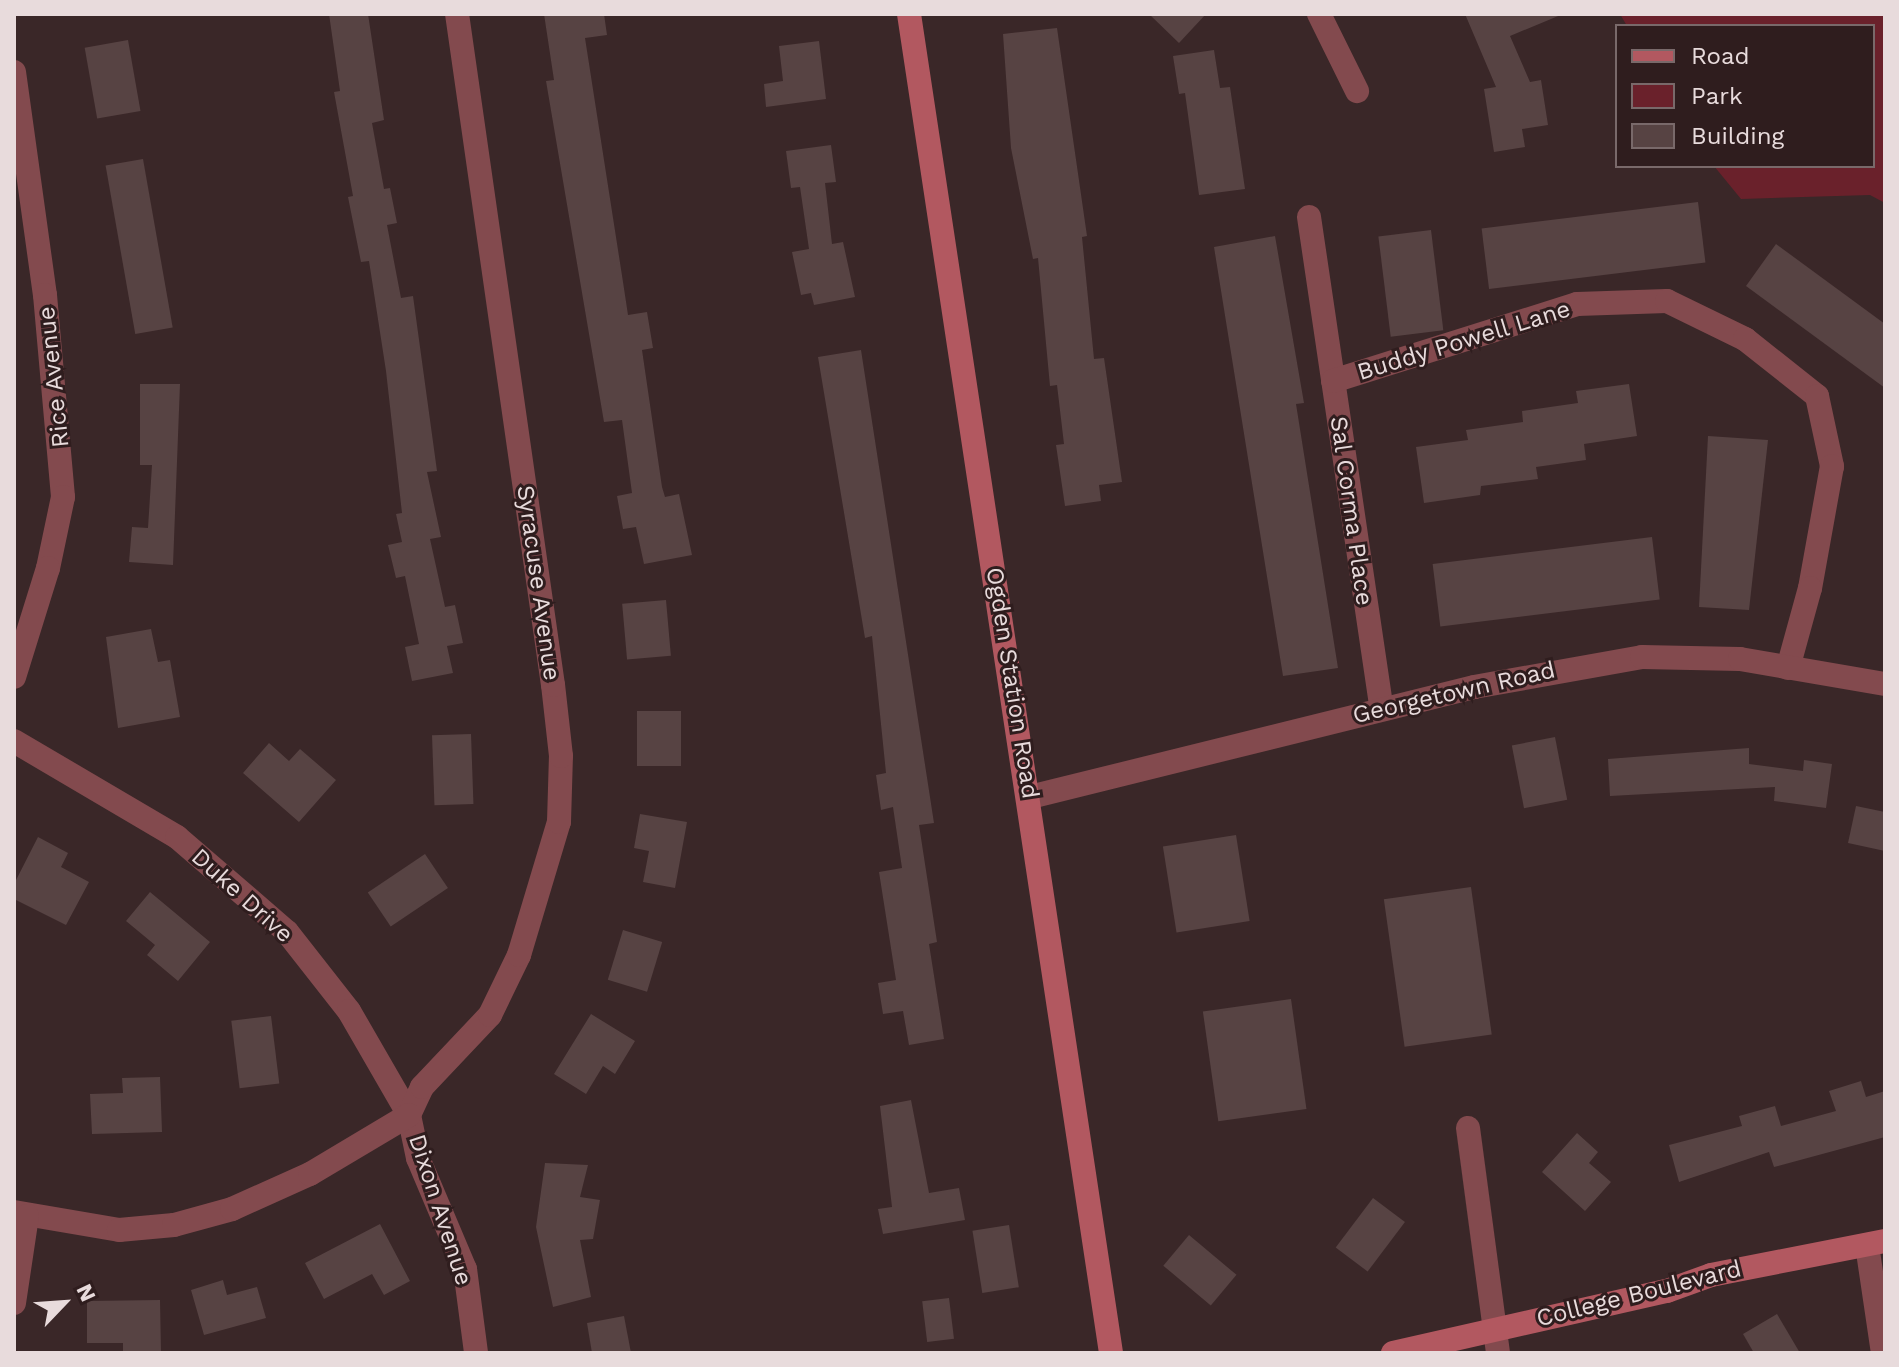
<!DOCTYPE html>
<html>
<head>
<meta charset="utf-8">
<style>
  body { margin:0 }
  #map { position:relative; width:1899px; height:1367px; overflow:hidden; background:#3a2728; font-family:"Work Sans",sans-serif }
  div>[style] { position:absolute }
  .green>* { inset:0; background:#6a212b }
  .building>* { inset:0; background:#574343; transform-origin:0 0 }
  .street>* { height:24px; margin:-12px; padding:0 12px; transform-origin:12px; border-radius:12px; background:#834a4e }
  .secondary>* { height:24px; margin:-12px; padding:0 12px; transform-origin:12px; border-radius:12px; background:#b25860 }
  span { translate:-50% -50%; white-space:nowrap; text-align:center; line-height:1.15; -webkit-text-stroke:6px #2f1d1e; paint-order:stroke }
  .street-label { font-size:24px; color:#e8dbdc }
  .frame { position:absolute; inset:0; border:16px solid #e8dbdc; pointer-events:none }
  .legend { position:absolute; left:1615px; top:24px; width:260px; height:144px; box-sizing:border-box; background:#2f1d1e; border:2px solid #79696a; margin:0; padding:10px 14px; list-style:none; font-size:24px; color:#e8dbdc }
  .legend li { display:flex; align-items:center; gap:16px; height:40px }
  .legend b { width:40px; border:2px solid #79696a }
  .north { position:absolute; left:24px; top:1263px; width:80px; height:80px; -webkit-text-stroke:6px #2f1d1e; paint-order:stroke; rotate:65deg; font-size:22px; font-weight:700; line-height:32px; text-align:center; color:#e8dbdc }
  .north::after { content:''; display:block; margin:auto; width:28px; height:36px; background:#e8dbdc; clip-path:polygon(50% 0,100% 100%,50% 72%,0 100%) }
</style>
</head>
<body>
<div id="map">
  <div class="green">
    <i style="clip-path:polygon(1620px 14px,1885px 14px,1885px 203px,1870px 195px,1741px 199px,1714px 166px,1873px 166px,1873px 26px,1627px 26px)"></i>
  </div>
  <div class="building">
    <i style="clip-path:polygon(329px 14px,368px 14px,384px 120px,372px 123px,384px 189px,390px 188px,397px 223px,387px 225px,401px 298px,413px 296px,437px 471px,427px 472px,441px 537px,430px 539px,445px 607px,455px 605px,463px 643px,447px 646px,453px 673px,412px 681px,405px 647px,419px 644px,405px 576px,396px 578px,388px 545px,402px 542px,396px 514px,402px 513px,386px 371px,369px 261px,361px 262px,348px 197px,353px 196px,334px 92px,340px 91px)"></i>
    <i style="clip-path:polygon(544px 14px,604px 14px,607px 35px,585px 38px,623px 282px,628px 315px,647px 312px,653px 348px,642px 350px,662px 487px,665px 497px,679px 494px,692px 555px,644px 564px,636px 527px,623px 529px,617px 496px,632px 493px,622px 420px,604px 422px,546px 81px,554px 80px)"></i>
    <i style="clip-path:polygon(1149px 14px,1206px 14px,1179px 43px)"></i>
    <i style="clip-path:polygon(1465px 14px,1563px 14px,1510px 36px,1530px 82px,1541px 80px,1548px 125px,1522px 129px,1525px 147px,1494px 152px,1484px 89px,1496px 87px)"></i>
    <i style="clip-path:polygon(1057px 28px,1087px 236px,1082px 237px,1094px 359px,1104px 358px,1122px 482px,1099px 485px,1101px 501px,1065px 506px,1056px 445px,1064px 444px,1057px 385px,1050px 386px,1038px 258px,1033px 259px,1011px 148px,1003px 34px)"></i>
    <i style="left:128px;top:40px;width:72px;height:44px;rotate:80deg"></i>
    <i style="clip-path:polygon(819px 41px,826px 99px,766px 107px,764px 84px,783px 81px,779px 46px)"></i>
    <i style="clip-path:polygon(1214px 50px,1220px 88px,1230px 87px,1245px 189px,1199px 195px,1185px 93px,1179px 94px,1173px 56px)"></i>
    <i style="clip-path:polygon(831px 145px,836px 182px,825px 183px,832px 244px,843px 242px,855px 297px,814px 305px,811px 293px,801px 295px,792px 252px,809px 249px,800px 187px,791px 188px,786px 151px)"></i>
    <i style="left:143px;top:159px;width:171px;height:38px;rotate:80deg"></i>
    <i style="left:1698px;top:202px;width:61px;height:218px;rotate:83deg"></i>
    <i style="left:1431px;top:230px;width:101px;height:53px;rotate:83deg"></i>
    <i style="clip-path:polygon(1275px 236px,1304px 403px,1296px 404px,1338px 668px,1283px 676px,1214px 247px)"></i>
    <i style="clip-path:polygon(1776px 244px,1885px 324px,1885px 388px,1746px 286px)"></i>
    <i style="clip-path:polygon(861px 350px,934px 823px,919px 825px,937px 942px,929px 944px,944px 1039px,909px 1045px,903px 1011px,883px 1014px,878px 983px,896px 980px,879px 872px,902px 868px,893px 807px,881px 810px,876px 775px,886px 773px,872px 636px,865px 638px,818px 357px)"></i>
    <i style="clip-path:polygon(140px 384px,180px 384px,173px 565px,129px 562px,132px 527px,148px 528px,152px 465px,140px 465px)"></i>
    <i style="clip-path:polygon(1629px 384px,1637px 436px,1584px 444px,1586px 460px,1536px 467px,1538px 479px,1481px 486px,1480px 495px,1424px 503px,1416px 447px,1468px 440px,1466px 430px,1523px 422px,1522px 411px,1578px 403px,1576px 391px)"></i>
    <i style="clip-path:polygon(1708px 436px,1768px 440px,1749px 610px,1699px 607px)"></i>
    <i style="left:1652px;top:537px;width:63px;height:221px;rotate:83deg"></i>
    <i style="left:666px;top:600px;width:56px;height:44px;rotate:85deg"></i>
    <i style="clip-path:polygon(151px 629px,158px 662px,170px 660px,180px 717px,118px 728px,106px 637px)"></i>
    <i style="left:637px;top:711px;width:44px;height:55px"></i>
    <i style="left:471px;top:734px;width:70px;height:39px;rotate:88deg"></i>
    <i style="left:1555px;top:737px;width:64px;height:44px;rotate:79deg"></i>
    <i style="clip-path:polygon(269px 743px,289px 761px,300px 749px,336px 780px,299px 822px,243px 773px)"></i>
    <i style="clip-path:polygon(1749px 748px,1749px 764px,1803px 771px,1804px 760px,1832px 764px,1826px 808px,1774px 801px,1775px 787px,1610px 796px,1608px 759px)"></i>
    <i style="clip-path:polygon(1856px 806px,1885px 812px,1885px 851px,1848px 843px)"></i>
    <i style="clip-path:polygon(640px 814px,687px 822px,675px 888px,643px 882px,649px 851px,634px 848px)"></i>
    <i style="left:1236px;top:835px;width:87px;height:74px;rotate:81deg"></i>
    <i style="clip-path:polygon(38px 837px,68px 853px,61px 867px,89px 882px,66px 925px,14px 899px,14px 884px)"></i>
    <i style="left:425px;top:854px;width:41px;height:69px;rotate:56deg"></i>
    <i style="left:1471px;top:887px;width:149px;height:88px;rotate:82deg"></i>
    <i style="clip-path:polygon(150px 892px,210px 942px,178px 981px,147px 955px,155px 945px,126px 921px)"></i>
    <i style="left:623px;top:930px;width:41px;height:52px;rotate:17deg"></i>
    <i style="left:1291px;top:999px;width:111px;height:89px;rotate:82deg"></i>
    <i style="clip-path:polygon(591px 1014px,635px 1041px,615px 1074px,603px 1066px,586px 1094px,554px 1074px)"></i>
    <i style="left:271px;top:1016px;width:68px;height:40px;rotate:83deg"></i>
    <i style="clip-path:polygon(160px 1077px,162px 1132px,92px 1134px,90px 1094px,123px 1093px,122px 1078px)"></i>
    <i style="clip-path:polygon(1861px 1081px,1866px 1097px,1885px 1091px,1885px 1137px,1774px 1167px,1769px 1152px,1679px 1182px,1669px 1145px,1742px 1126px,1739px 1116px,1775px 1106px,1781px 1126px,1836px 1111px,1829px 1091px)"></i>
    <i style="clip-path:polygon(911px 1100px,929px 1193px,959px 1188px,965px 1220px,883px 1234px,878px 1209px,892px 1207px,880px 1106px)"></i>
    <i style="clip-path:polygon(1577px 1133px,1598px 1152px,1589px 1163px,1611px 1182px,1585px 1211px,1542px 1172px)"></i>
    <i style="clip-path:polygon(545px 1163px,588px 1165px,580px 1197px,600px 1200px,593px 1239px,580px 1240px,591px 1297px,553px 1307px,536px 1227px)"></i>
    <i style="left:1373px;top:1198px;width:40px;height:62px;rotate:37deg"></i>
    <i style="clip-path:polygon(380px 1224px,410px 1281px,384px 1295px,372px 1274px,324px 1299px,305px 1263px)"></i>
    <i style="left:1009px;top:1225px;width:63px;height:37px;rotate:81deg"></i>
    <i style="left:1189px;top:1235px;width:62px;height:40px;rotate:40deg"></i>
    <i style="clip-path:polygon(223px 1280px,227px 1295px,257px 1287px,266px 1318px,204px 1335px,191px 1290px)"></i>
    <i style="left:949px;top:1298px;width:41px;height:27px;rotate:83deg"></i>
    <i style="clip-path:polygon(160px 1300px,161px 1353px,123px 1353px,123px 1343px,87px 1343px,87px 1301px)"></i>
    <i style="clip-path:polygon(1777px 1314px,1800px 1353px,1754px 1353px,1743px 1334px)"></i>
    <i style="clip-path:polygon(624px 1316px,631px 1353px,592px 1353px,587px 1323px)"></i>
  </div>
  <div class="street">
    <i style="left:1319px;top:14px;width:86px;rotate:63.7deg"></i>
    <i style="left:14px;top:72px;width:225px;rotate:82.1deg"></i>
    <i style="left:45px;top:295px;width:203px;rotate:84.9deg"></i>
    <i style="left:63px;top:497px;width:73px;rotate:101.9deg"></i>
    <i style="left:48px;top:568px;width:114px;rotate:107.3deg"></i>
    <i style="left:1309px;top:217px;width:497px;rotate:81.6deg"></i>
    <i style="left:1333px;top:381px;width:256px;rotate:-17.5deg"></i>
    <i style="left:1577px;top:304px;width:90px;rotate:-1.9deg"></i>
    <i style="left:1667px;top:301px;width:87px;rotate:26deg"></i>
    <i style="left:1745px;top:339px;width:92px;rotate:38.4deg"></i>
    <i style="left:1817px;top:396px;width:72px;rotate:77.9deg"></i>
    <i style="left:1832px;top:466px;width:124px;rotate:100.2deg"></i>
    <i style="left:1810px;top:588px;width:83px;rotate:105.4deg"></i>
    <i style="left:14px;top:741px;width:189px;rotate:30.5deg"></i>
    <i style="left:177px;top:837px;width:145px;rotate:40.8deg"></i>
    <i style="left:287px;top:932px;width:100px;rotate:51.9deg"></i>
    <i style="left:349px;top:1011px;width:120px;rotate:60deg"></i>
    <i style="left:409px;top:1115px;width:44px;rotate:78.2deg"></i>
    <i style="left:418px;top:1158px;width:121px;rotate:67.1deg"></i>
    <i style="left:465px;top:1269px;width:85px;rotate:82.5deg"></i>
    <i style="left:1030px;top:797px;width:457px;rotate:-13.9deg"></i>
    <i style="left:1474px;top:687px;width:171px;rotate:-10.1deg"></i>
    <i style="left:1642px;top:657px;width:98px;rotate:1.2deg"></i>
    <i style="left:1740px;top:659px;width:147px;rotate:9.8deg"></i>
    <i style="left:409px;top:1115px;width:31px;rotate:-65deg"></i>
    <i style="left:422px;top:1087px;width:99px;rotate:-46.6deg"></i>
    <i style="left:490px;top:1015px;width:67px;rotate:-64.2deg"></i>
    <i style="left:519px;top:955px;width:139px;rotate:-73.3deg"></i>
    <i style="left:559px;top:822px;width:66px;rotate:-88.3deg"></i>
    <i style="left:561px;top:756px;width:71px;rotate:-96.4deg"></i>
    <i style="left:553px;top:685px;width:678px;rotate:-98.14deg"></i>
    <i style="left:1468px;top:1128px;width:227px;rotate:82.4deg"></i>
    <i style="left:14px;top:1212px;width:107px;rotate:9.7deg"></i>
    <i style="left:119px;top:1230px;width:55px;rotate:-5.2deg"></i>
    <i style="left:174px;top:1225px;width:60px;rotate:-15.4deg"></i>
    <i style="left:232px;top:1209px;width:85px;rotate:-24.2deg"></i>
    <i style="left:310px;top:1174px;width:115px;rotate:-30.8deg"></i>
    <i style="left:1867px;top:1245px;width:109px;rotate:81.6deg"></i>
    <i style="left:14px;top:1303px;width:88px;rotate:-81.5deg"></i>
  </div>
  <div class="secondary">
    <i style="left:909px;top:14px;width:1354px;rotate:81.42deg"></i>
    <i style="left:1393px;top:1353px;width:281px;rotate:-12.8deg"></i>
    <i style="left:1667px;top:1291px;width:47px;rotate:-20deg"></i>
    <i style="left:1711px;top:1275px;width:177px;rotate:-11.1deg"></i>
  </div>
  <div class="street-label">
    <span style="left:1464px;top:341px;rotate:-17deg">Buddy Powell Lane</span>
    <span style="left:54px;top:377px;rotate:-96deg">Rice Avenue</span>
    <span style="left:1351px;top:511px;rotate:82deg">Sal Corma Place</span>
    <span style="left:538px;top:583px;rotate:82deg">Syracuse Avenue</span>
    <span style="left:1012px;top:683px;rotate:81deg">Ogden Station Road</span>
    <span style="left:1454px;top:693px;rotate:-13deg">Georgetown Road</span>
    <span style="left:242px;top:896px;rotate:42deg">Duke Drive</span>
    <span style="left:440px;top:1210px;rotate:72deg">Dixon Avenue</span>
    <span style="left:1639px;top:1294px;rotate:-14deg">College Boulevard</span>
  </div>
  <div class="frame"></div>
  <ul class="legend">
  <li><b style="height:10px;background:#b25860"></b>Road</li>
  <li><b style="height:22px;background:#6a212b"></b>Park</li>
  <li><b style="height:22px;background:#574343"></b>Building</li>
  </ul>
  <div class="north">N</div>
</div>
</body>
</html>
